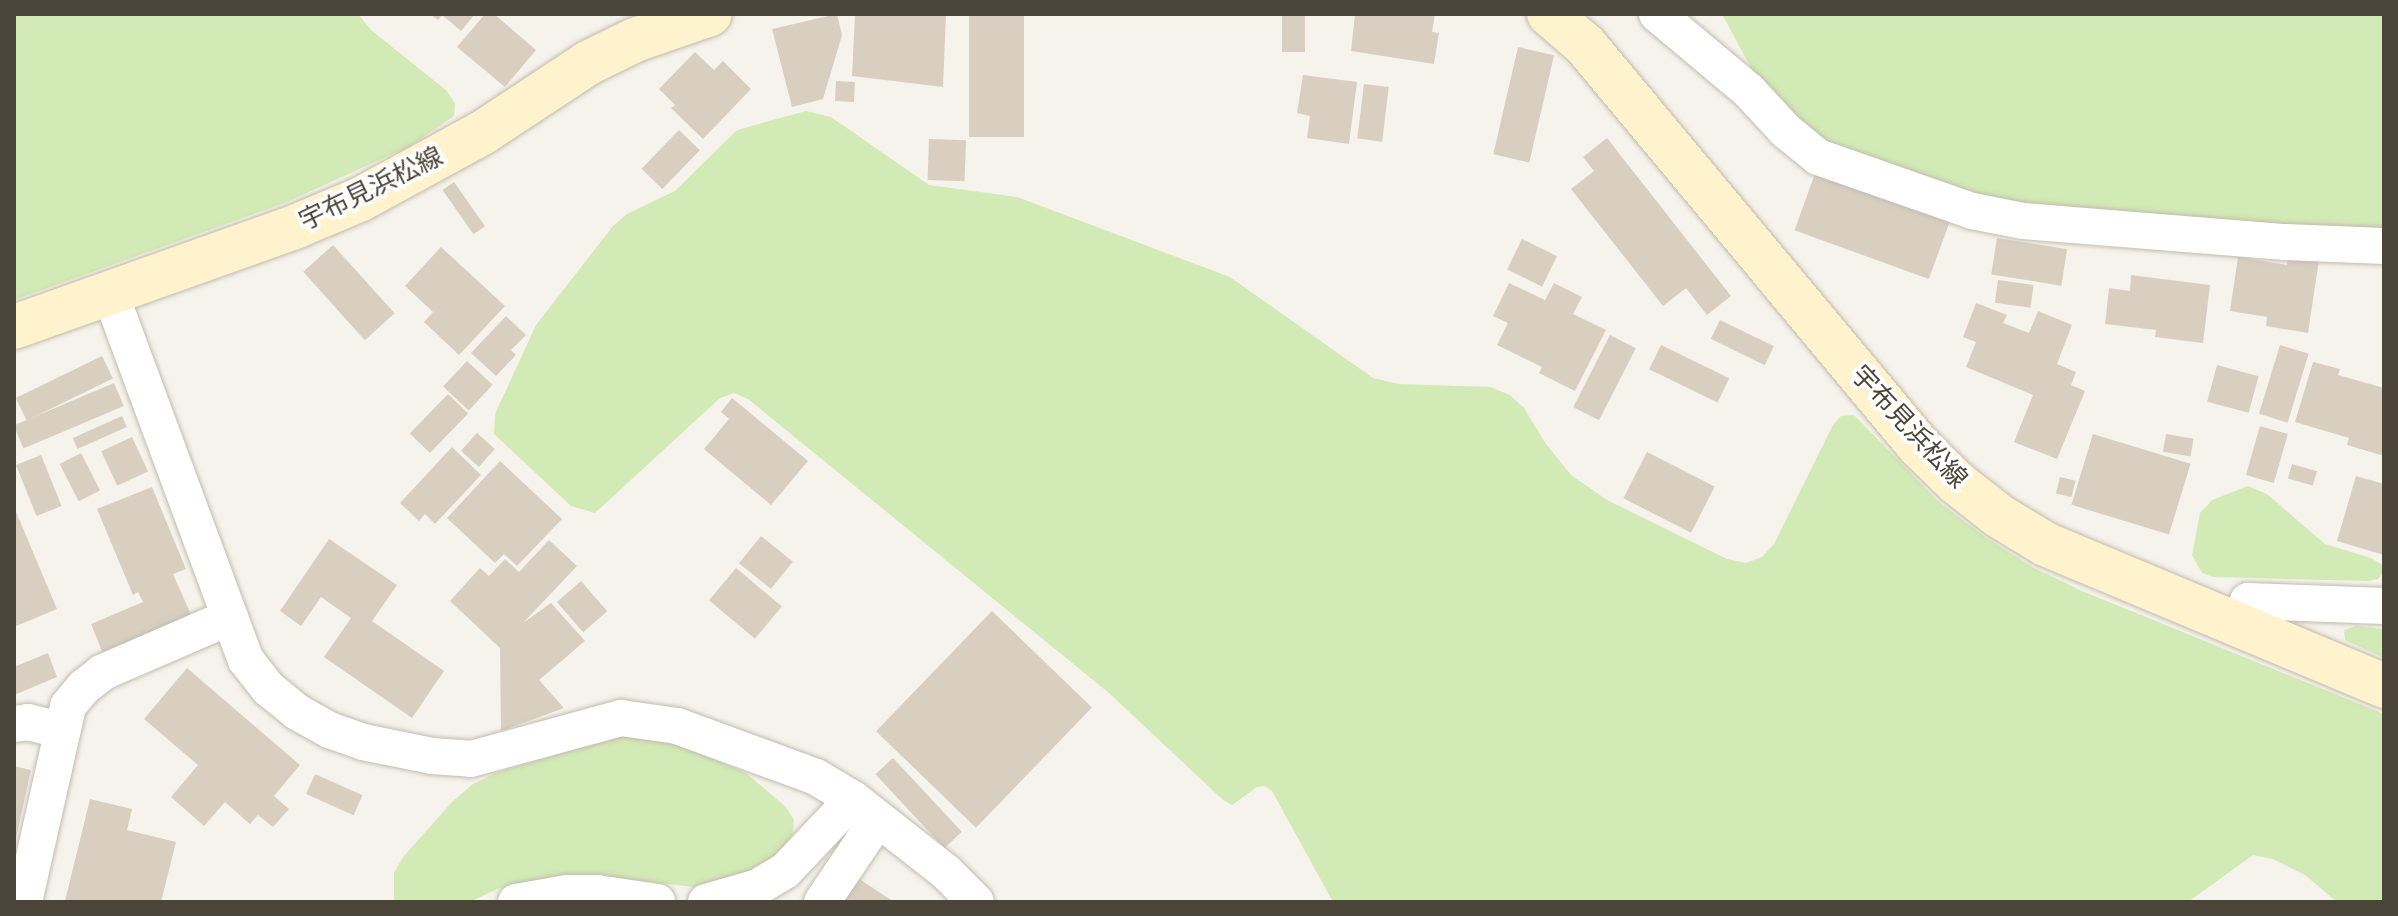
<!DOCTYPE html>
<html>
<head>
<meta charset="utf-8">
<style>
  body { margin:0 }
  #map { position:relative; width:2398px; height:916px; overflow:hidden; background:#f6f3ec; font-family:Roboto,"Noto Sans JP",sans-serif }
  div>[style] { position:absolute }
  .green>* { inset:0; background:#d2eab5 }
  .building>* { inset:0; background:#d8cfc1; transform-origin:0 0 }
  .roads { filter:drop-shadow(0 0 2px #c2bbae) drop-shadow(0 0 2px #c2bbae) }
  .street>* { height:36px; margin:-18px; padding:0 18px; transform-origin:18px; border-radius:18px; background:#fff }
  .secondary>* { height:44px; margin:-22px; padding:0 22px; transform-origin:22px; border-radius:22px; background:#fff3cd }
  span { translate:-50% -50%; white-space:nowrap; text-align:center; line-height:1.15; -webkit-text-stroke:7px #fff; paint-order:stroke }
  .street-label { font-size:26px; color:#4b4439 }
  .frame { position:absolute; inset:0; border:16px solid #4b4439; pointer-events:none }
</style>
</head>
<body>
<div id="map">
  <div class="green">
    <i style="clip-path:polygon(14px 14px,358px 14px,371px 30px,447px 91px,455px 104px,454px 116px,410px 146px,287px 202px,14px 300px)"></i>
    <i style="clip-path:polygon(1722px 14px,2384px 14px,2384px 235px,2024px 210px,1823px 146px,1758px 81px)"></i>
    <i style="clip-path:polygon(806px 111px,831px 117px,929px 185px,1017px 197px,1230px 277px,1373px 378px,1399px 384px,1490px 387px,1510px 395px,1524px 408px,1546px 444px,1571px 475px,1607px 500px,1727px 559px,1746px 563px,1762px 557px,1774px 544px,1833px 425px,1841px 416px,1854px 415px,1940px 503px,1985px 537px,2032px 567px,2082px 591px,2384px 714px,2384px 902px,2337px 902px,2305px 875px,2273px 859px,2253px 855px,2188px 902px,1333px 902px,1272px 791px,1265px 786px,1257px 787px,1232px 805px,1223px 800px,1109px 693px,748px 399px,734px 393px,720px 398px,595px 513px,571px 506px,494px 434px,495px 414px,536px 325px,613px 226px,627px 214px,675px 191px,737px 130px)"></i>
    <i style="clip-path:polygon(2248px 486px,2267px 494px,2325px 544px,2371px 558px,2381px 564px,2384px 572px,2378px 579px,2368px 581px,2213px 577px,2202px 573px,2192px 555px,2200px 513px,2212px 500px)"></i>
    <i style="clip-path:polygon(2357px 626px,2384px 629px,2384px 658px,2345px 640px,2344px 630px)"></i>
    <i style="clip-path:polygon(622px 735px,672px 742px,746px 773px,786px 807px,794px 820px,793px 833px,787px 843px,775px 857px,750px 871px,694px 887px,599px 876px,565px 876px,500px 888px,469px 902px,394px 902px,394px 872px,404px 856px,453px 801px,473px 784px,496px 773px)"></i>
  </div>
  <div class="building">
    <i style="clip-path:polygon(430px 14px,475px 14px,461px 31px,442px 15px,438px 20px)"></i>
    <i style="clip-path:polygon(485px 14px,494px 14px,536px 50px,505px 87px,457px 47px)"></i>
    <i style="clip-path:polygon(837px 14px,842px 35px,823px 99px,792px 107px,772px 29px)"></i>
    <i style="clip-path:polygon(855px 14px,946px 14px,943px 87px,852px 76px)"></i>
    <i style="left:969px;top:14px;width:55px;height:123px"></i>
    <i style="left:1282px;top:14px;width:23px;height:38px"></i>
    <i style="clip-path:polygon(1355px 14px,1435px 14px,1432px 32px,1439px 33px,1434px 64px,1351px 51px)"></i>
    <i style="left:1518px;top:47px;width:37px;height:110px;rotate:13deg"></i>
    <i style="clip-path:polygon(695px 52px,714px 70px,723px 61px,751px 89px,703px 139px,671px 108px,675px 105px,659px 89px)"></i>
    <i style="clip-path:polygon(1303px 75px,1357px 82px,1349px 144px,1307px 138px,1310px 116px,1297px 113px)"></i>
    <i style="left:836px;top:81px;width:19px;height:20px;rotate:3deg"></i>
    <i style="left:1364px;top:84px;width:25px;height:55px;rotate:7deg"></i>
    <i style="left:679px;top:130px;width:29px;height:54px;rotate:44deg"></i>
    <i style="clip-path:polygon(1607px 138px,1731px 296px,1707px 315px,1686px 288px,1663px 306px,1571px 189px,1594px 171px,1583px 157px)"></i>
    <i style="left:929px;top:139px;width:37px;height:41px;rotate:2deg"></i>
    <i style="left:1816px;top:171px;width:143px;height:63px;rotate:20deg"></i>
    <i style="left:454px;top:182px;width:54px;height:14px;rotate:55deg"></i>
    <i style="left:1997px;top:238px;width:71px;height:37px;rotate:9deg"></i>
    <i style="left:1522px;top:239px;width:39px;height:34px;rotate:26deg"></i>
    <i style="left:333px;top:245px;width:92px;height:40px;rotate:48deg"></i>
    <i style="clip-path:polygon(441px 247px,505px 306px,459px 355px,424px 322px,433px 312px,405px 286px)"></i>
    <i style="clip-path:polygon(2288px 255px,2319px 260px,2308px 333px,2266px 326px,2267px 317px,2230px 311px,2238px 257px,2287px 265px)"></i>
    <i style="clip-path:polygon(2131px 275px,2210px 285px,2203px 343px,2155px 337px,2156px 330px,2105px 324px,2109px 288px,2130px 291px)"></i>
    <i style="left:1998px;top:280px;width:36px;height:23px;rotate:8deg"></i>
    <i style="clip-path:polygon(1509px 283px,1545px 300px,1554px 283px,1582px 297px,1573px 314px,1606px 330px,1575px 391px,1539px 373px,1542px 367px,1497px 345px,1508px 323px,1493px 316px)"></i>
    <i style="clip-path:polygon(1976px 303px,2007px 315px,2003px 323px,2029px 333px,2038px 311px,2072px 325px,2057px 364px,2076px 372px,2071px 385px,2085px 391px,2057px 459px,2014px 442px,2033px 395px,1966px 367px,1976px 342px,1963px 337px)"></i>
    <i style="clip-path:polygon(506px 316px,526px 335px,511px 350px,516px 355px,496px 376px,471px 353px)"></i>
    <i style="left:1720px;top:320px;width:60px;height:21px;rotate:26deg"></i>
    <i style="left:1610px;top:335px;width:29px;height:81px;rotate:27deg"></i>
    <i style="left:1661px;top:345px;width:76px;height:27px;rotate:26deg"></i>
    <i style="left:2280px;top:345px;width:30px;height:72px;rotate:17deg"></i>
    <i style="left:102px;top:356px;width:25px;height:96px;rotate:64deg"></i>
    <i style="left:467px;top:361px;width:35px;height:35px;rotate:43deg"></i>
    <i style="clip-path:polygon(2313px 362px,2340px 369px,2338px 375px,2384px 388px,2384px 456px,2347px 445px,2349px 438px,2295px 422px)"></i>
    <i style="left:2217px;top:365px;width:43px;height:38px;rotate:15deg"></i>
    <i style="left:114px;top:383px;width:25px;height:109px;rotate:67deg"></i>
    <i style="left:448px;top:394px;width:28px;height:55px;rotate:44deg"></i>
    <i style="clip-path:polygon(732px 398px,808px 461px,771px 505px,704px 449px,729px 419px,721px 412px)"></i>
    <i style="left:122px;top:416px;width:12px;height:54px;rotate:66deg"></i>
    <i style="left:2260px;top:426px;width:29px;height:51px;rotate:16deg"></i>
    <i style="left:477px;top:433px;width:24px;height:24px;rotate:42deg"></i>
    <i style="left:2093px;top:434px;width:102px;height:74px;rotate:17deg"></i>
    <i style="left:2166px;top:434px;width:28px;height:18px;rotate:10deg"></i>
    <i style="left:132px;top:437px;width:38px;height:34px;rotate:65deg"></i>
    <i style="clip-path:polygon(452px 447px,481px 475px,435px 524px,425px 514px,419px 521px,400px 503px)"></i>
    <i style="left:1647px;top:452px;width:76px;height:52px;rotate:27deg"></i>
    <i style="left:81px;top:453px;width:42px;height:24px;rotate:63deg"></i>
    <i style="left:41px;top:455px;width:55px;height:27px;rotate:68deg"></i>
    <i style="clip-path:polygon(500px 461px,562px 519px,517px 566px,504px 554px,495px 563px,447px 518px)"></i>
    <i style="left:2292px;top:464px;width:26px;height:15px;rotate:16deg"></i>
    <i style="clip-path:polygon(2356px 476px,2384px 484px,2384px 555px,2337px 541px)"></i>
    <i style="left:2060px;top:477px;width:16px;height:17px;rotate:14deg"></i>
    <i style="clip-path:polygon(152px 487px,186px 569px,173px 574px,193px 619px,104px 656px,91px 624px,143px 602px,138px 592px,133px 595px,97px 509px)"></i>
    <i style="clip-path:polygon(14px 507px,57px 609px,14px 627px)"></i>
    <i style="left:761px;top:536px;width:41px;height:35px;rotate:39deg"></i>
    <i style="clip-path:polygon(329px 539px,397px 585px,372px 621px,444px 671px,412px 718px,324px 657px,351px 618px,321px 597px,301px 626px,280px 611px)"></i>
    <i style="clip-path:polygon(549px 540px,577px 566px,523px 623px,551px 603px,585px 641px,539px 680px,564px 708px,501px 731px,500px 648px,450px 601px,480px 568px,489px 576px,505px 559px,519px 572px)"></i>
    <i style="left:736px;top:568px;width:60px;height:42px;rotate:40deg"></i>
    <i style="left:581px;top:581px;width:40px;height:32px;rotate:49deg"></i>
    <i style="left:992px;top:611px;width:139px;height:167px;rotate:44deg"></i>
    <i style="clip-path:polygon(48px 653px,57px 677px,14px 695px,14px 667px)"></i>
    <i style="clip-path:polygon(187px 668px,300px 765px,274px 796px,289px 809px,273px 827px,258px 815px,250px 824px,225px 802px,204px 826px,171px 797px,198px 765px,144px 719px)"></i>
    <i style="left:893px;top:758px;width:101px;height:24px;rotate:47deg"></i>
    <i style="clip-path:polygon(14px 766px,31px 770px,15px 843px,14px 843px)"></i>
    <i style="left:315px;top:774px;width:52px;height:22px;rotate:24deg"></i>
    <i style="clip-path:polygon(90px 799px,132px 809px,127px 830px,176px 842px,161px 902px,65px 901px)"></i>
    <i style="clip-path:polygon(858px 878px,894px 902px,842px 902px)"></i>
  </div>
  <div class="roads">
    <div class="street">
      <i style="left:1657px;top:14px;width:119px;rotate:39.9deg"></i>
      <i style="left:1748px;top:90px;width:56px;rotate:47.2deg"></i>
      <i style="left:1786px;top:131px;width:41px;rotate:39.1deg"></i>
      <i style="left:1818px;top:157px;width:163px;rotate:19.3deg"></i>
      <i style="left:1972px;top:211px;width:52px;rotate:11.1deg"></i>
      <i style="left:2023px;top:221px;width:263px;rotate:4.6deg"></i>
      <i style="left:2285px;top:242px;width:99px;rotate:2.3deg"></i>
      <i style="left:110px;top:293px;width:391px;rotate:69.7deg"></i>
      <i style="left:246px;top:660px;width:37px;rotate:52deg"></i>
      <i style="left:269px;top:689px;width:36px;rotate:39deg"></i>
      <i style="left:297px;top:712px;width:37px;rotate:29deg"></i>
      <i style="left:329px;top:730px;width:36px;rotate:19deg"></i>
      <i style="left:363px;top:742px;width:70px;rotate:11.5deg"></i>
      <i style="left:432px;top:756px;width:39px;rotate:4deg"></i>
      <i style="left:471px;top:759px;width:156px;rotate:-15.3deg"></i>
      <i style="left:621px;top:718px;width:57px;rotate:8.1deg"></i>
      <i style="left:677px;top:726px;width:148px;rotate:20.1deg"></i>
      <i style="left:816px;top:777px;width:43px;rotate:30.7deg"></i>
      <i style="left:853px;top:799px;width:118px;rotate:38.1deg"></i>
      <i style="left:946px;top:872px;width:42px;rotate:45deg"></i>
      <i style="left:2238px;top:627px;width:28px;rotate:-69deg"></i>
      <i style="left:2248px;top:601px;width:136px;rotate:2.1deg"></i>
      <i style="left:14px;top:724px;width:14px;rotate:-8deg"></i>
      <i style="left:28px;top:722px;width:34px;rotate:14deg"></i>
      <i style="left:24px;top:902px;width:201px;rotate:-77.3deg"></i>
      <i style="left:68px;top:706px;width:25px;rotate:-50deg"></i>
      <i style="left:84px;top:687px;width:24px;rotate:-38deg"></i>
      <i style="left:103px;top:672px;width:138px;rotate:-23.4deg"></i>
      <i style="left:516px;top:902px;width:52px;rotate:-10deg"></i>
      <i style="left:567px;top:893px;width:30px"></i>
      <i style="left:597px;top:893px;width:61px;rotate:8.5deg"></i>
      <i style="left:706px;top:902px;width:54px;rotate:-16.1deg"></i>
      <i style="left:758px;top:887px;width:31px;rotate:-31deg"></i>
      <i style="left:785px;top:871px;width:99px;rotate:-46.6deg"></i>
      <i style="left:822px;top:902px;width:100px;rotate:-56deg"></i>
    </div>
    <div class="secondary">
      <i style="left:1549px;top:14px;width:48px;rotate:40.7deg"></i>
      <i style="left:1585px;top:45px;width:522px;rotate:50.21deg"></i>
      <i style="left:1919px;top:446px;width:53px;rotate:44.2deg"></i>
      <i style="left:1957px;top:483px;width:53px;rotate:38.2deg"></i>
      <i style="left:1999px;top:516px;width:54px;rotate:31.3deg"></i>
      <i style="left:2045px;top:544px;width:368px;rotate:22.7deg"></i>
      <i style="left:14px;top:327px;width:300px;rotate:-19.6deg"></i>
      <i style="left:297px;top:226px;width:69px;rotate:-22.9deg"></i>
      <i style="left:361px;top:199px;width:138px;rotate:-28.6deg"></i>
      <i style="left:482px;top:133px;width:127px;rotate:-33.4deg"></i>
      <i style="left:588px;top:63px;width:52px;rotate:-26.1deg"></i>
      <i style="left:635px;top:40px;width:79px;rotate:-19.1deg"></i>
    </div>
  </div>
  <div class="street-label">
    <span style="left:371px;top:189px;rotate:-26deg">宇布見浜松線</span>
    <span style="left:1909px;top:427px;rotate:47deg">宇布見浜松線</span>
  </div>
  <div class="frame"></div>
</div>
</body>
</html>
